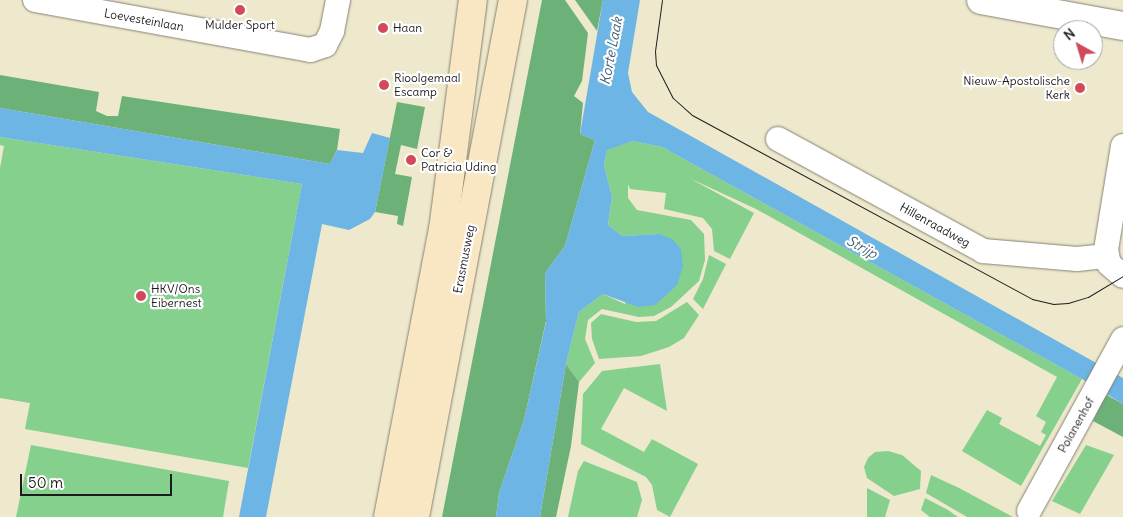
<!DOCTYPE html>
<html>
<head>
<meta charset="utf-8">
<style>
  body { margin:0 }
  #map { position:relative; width:1123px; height:517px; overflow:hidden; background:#eee8cc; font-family:Delius,sans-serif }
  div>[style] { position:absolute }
  .green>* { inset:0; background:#85d08d }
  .forest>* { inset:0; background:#6cb278 }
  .water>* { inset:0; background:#6cb5e4 }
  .roads { filter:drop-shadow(0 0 1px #858274) drop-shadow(0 0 1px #858274) }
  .minor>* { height:24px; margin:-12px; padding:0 12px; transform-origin:12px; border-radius:12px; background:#fff }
  .tertiary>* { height:28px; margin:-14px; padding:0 14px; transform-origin:14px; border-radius:14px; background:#fff }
  .secondary>* { height:28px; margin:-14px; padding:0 14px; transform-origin:14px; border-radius:14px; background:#f9e7c3 }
  .tram>* { height:1px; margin:-0.5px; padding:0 0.5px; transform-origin:0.5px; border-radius:0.5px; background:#1c1c1c }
  .dots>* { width:14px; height:14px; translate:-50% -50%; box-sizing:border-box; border:2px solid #fff; border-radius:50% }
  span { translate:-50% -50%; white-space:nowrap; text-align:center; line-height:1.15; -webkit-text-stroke:4.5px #fff; paint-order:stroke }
  .street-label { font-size:12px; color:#1c1c1c }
  .poi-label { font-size:12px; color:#1c1c1c }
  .left { translate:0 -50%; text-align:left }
  .right { translate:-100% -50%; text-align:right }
  .water-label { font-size:14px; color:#406176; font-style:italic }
  .north { position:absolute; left:1053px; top:20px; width:50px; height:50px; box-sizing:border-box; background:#fff; border:1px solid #a4a4a4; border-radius:50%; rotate:321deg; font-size:14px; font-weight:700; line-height:20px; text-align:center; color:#1c1c1c }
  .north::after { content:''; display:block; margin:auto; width:18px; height:22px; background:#d1495b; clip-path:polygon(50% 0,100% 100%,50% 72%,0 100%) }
  .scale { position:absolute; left:20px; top:474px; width:152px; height:22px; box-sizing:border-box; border:2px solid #1c1c1c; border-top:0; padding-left:6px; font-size:15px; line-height:18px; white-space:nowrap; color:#1c1c1c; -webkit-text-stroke:4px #fff; paint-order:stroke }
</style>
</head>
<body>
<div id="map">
  <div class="green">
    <i style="clip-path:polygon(0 137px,302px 184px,248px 468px,25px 429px,30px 403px,0 398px,0 168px,4px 146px,0 145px)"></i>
    <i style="clip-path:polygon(633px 141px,662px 147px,1082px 379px,1021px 486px,962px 451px,987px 410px,1002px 418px,999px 424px,1040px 446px,1046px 435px,1041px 432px,1046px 422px,1036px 416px,1057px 377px,756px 209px,689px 178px,754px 213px,730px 259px,714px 251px,712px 229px,703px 218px,664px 209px,666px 193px,630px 189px,628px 184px,628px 198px,637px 210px,691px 220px,704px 234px,705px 260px,699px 281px,671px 307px,654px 316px,639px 317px,602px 309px,588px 320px,585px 339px,595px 363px,579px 382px,566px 364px,579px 312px,603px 294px,625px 304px,659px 234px,622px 236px,608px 225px,612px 197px,604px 165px,607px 149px)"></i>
    <i style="clip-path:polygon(709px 255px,726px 264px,703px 309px,693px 299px,703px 279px)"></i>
    <i style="clip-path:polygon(687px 302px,699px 315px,684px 338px,669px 347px,641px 356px,599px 359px,592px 339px,591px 323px,601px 314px,636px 322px,656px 321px)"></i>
    <i style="clip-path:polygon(660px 364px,667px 411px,624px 388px,601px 429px,644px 452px,652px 439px,698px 464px,670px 517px,657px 510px,652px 485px,646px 477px,581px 444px,583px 394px,602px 371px)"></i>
    <i style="clip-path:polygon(31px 445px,229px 481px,223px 517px,16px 517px)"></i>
    <i style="clip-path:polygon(1086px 445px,1114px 455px,1080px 514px,1052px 501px)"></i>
    <i style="clip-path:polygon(888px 451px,902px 455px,921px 471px,920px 489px,894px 496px,867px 478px,864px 467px,868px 458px,875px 452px)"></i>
    <i style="clip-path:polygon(584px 461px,637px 482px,642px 500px,637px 517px,568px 517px,578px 471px)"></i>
    <i style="clip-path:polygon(931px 475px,959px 488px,1013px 517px,967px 517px,926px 493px)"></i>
    <i style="clip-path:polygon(867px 488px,890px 500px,885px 517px,867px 517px)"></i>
    <i style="clip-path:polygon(925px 498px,948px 510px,958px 517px,930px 517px,921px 510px)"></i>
  </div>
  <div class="forest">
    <i style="clip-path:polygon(542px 0,565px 0,588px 33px,582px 81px,574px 96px,583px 103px,580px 134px,595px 140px,565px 246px,545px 273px,546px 321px,524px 420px,499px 493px,496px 517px,442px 517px)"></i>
    <i style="clip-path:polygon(575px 0,603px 0,597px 31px)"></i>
    <i style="clip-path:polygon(0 75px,99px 92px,96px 111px,107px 116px,118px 116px,122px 96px,340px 129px,337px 150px,330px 164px,0 108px)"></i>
    <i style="clip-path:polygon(397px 102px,425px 107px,417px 149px,401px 145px,395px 174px,412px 177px,403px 226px,397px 224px,398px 216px,375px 212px)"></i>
    <i style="clip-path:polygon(566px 364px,579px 382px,571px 446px,556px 517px,540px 517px)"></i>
    <i style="clip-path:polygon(1105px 394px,1123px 404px,1123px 437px,1093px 421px)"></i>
  </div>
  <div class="water">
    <i style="clip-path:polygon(603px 0,640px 0,628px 73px,632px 92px,648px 112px,1123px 378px,1123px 404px,1082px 379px,662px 147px,633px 141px,607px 150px,604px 165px,612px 197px,608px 225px,622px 236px,659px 234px,672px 239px,681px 249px,683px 266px,677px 285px,655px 305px,638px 307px,603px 294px,579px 312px,566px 364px,540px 517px,496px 517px,499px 493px,524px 420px,546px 322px,545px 273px,565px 246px,595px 140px,580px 134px)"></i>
    <i style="clip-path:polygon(0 108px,330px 164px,337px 150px,363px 153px,372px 133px,390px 138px,375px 212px,370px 219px,349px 230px,322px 224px,266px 517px,239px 517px,302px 184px,0 137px)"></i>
  </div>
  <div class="roads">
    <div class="minor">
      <i style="left:35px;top:0;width:280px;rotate:10.3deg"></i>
      <i style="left:310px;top:50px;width:16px;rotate:-18deg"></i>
      <i style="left:325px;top:45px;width:16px;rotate:-63deg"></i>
      <i style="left:332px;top:31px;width:32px;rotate:-79deg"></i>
      <i style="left:778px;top:139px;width:234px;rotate:28.6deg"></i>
      <i style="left:983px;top:251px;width:94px;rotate:4.9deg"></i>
      <i style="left:1077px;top:259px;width:30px;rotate:-6deg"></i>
      <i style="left:1123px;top:146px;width:105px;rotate:99.3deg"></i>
      <i style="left:1106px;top:250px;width:14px;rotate:78deg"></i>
      <i style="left:1109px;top:264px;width:18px;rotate:41deg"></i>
      <i style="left:1029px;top:511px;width:196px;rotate:-61.3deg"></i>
    </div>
    <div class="tertiary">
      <i style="left:981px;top:0;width:144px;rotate:10.4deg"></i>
    </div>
    <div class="secondary">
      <i style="left:388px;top:517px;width:292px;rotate:-79.2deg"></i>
      <i style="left:443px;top:230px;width:232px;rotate:-82.6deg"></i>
      <i style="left:415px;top:517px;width:526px;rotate:-79.27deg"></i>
    </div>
  </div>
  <div class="tram">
    <i style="left:662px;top:0;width:51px;rotate:97.8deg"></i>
    <i style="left:655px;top:51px;width:14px;rotate:86deg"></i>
    <i style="left:656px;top:65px;width:37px;rotate:63deg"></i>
    <i style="left:673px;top:98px;width:25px;rotate:42deg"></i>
    <i style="left:692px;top:115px;width:387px;rotate:28.4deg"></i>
    <i style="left:1032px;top:299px;width:22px;rotate:13deg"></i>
    <i style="left:1053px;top:304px;width:15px;rotate:-4deg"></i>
    <i style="left:1068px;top:303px;width:21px;rotate:-17deg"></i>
    <i style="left:1088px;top:297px;width:41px;rotate:-31deg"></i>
  </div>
  <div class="dots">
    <i style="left:240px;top:10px;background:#d1495b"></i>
    <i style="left:383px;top:28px;background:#d1495b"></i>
    <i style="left:384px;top:85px;background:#d1495b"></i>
    <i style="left:1080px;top:88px;background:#d1495b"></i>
    <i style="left:411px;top:160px;background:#d1495b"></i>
    <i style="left:141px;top:296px;background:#d1495b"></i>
  </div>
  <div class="street-label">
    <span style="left:144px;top:20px;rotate:10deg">Loevesteinlaan</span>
    <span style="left:935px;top:225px;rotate:29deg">Hillenraadweg</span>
    <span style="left:464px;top:259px;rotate:-79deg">Erasmusweg</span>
    <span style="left:1076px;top:425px;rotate:-61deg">Polanenhof</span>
  </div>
  <div class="poi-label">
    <span style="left:240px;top:25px">Mulder Sport</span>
    <span class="left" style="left:393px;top:28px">Haan</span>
    <span class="left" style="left:394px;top:85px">Rioolgemaal<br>Escamp</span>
    <span class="right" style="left:1070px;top:88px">Nieuw-Apostolische<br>Kerk</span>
    <span class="left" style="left:421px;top:160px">Cor &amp;<br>Patricia Uding</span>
    <span class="left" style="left:151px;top:296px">HKV/Ons<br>Eibernest</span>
  </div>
  <div class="water-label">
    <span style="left:611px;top:51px;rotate:-79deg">Korte Laak</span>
    <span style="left:862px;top:247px;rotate:29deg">Strijp</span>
  </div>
  <div class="north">N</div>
  <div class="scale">50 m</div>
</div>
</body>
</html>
